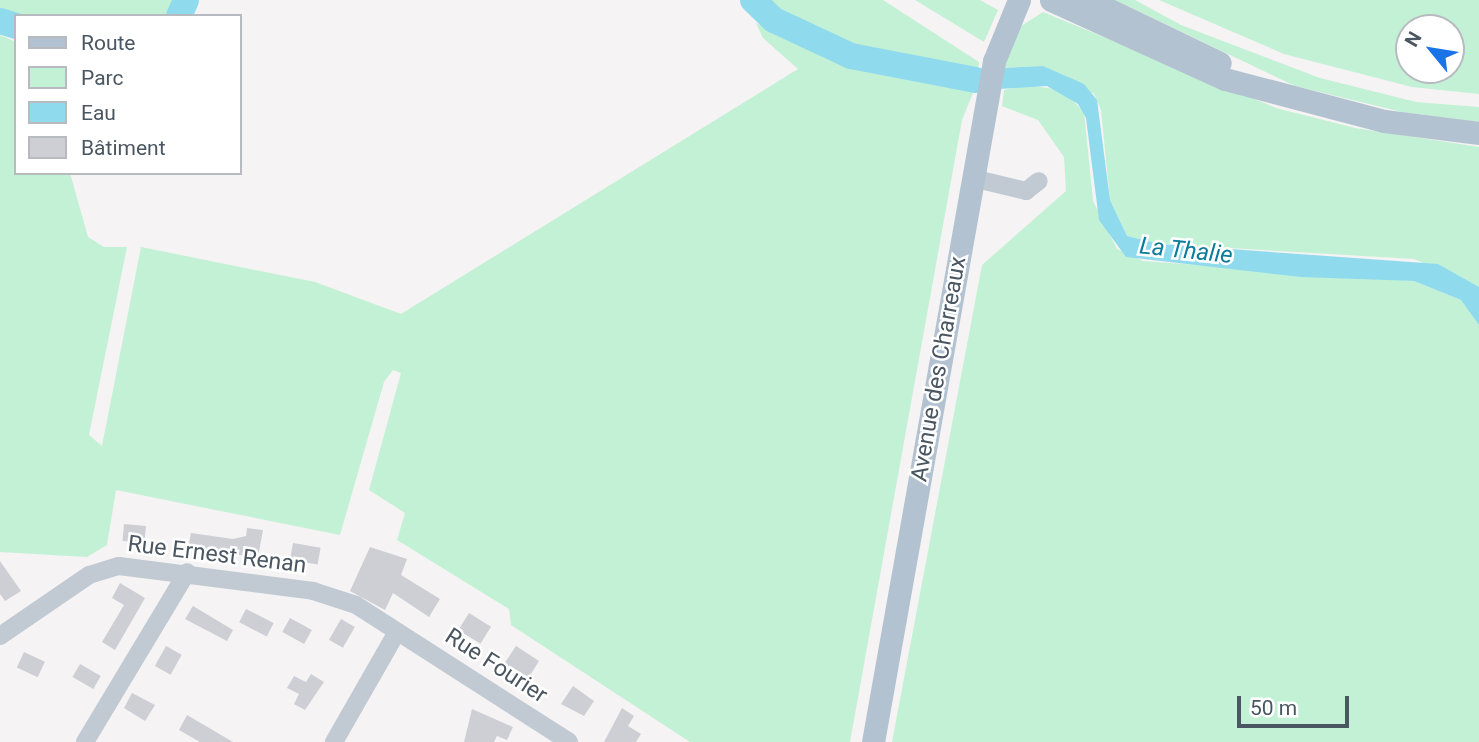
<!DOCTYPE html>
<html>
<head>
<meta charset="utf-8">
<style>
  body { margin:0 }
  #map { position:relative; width:1479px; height:742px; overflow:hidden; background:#f5f3f3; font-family:Roboto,sans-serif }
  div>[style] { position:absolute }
  .green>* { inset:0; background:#c3f1d5 }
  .water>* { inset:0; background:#90daee }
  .river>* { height:26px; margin:-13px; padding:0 13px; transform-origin:13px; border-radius:13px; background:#90daee }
  .building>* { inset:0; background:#cdcfd5; transform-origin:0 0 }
  .minor>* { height:18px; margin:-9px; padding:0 9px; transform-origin:9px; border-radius:9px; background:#c1cad2 }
  .major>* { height:23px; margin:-11.5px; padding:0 11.5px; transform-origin:11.5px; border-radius:11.5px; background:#b3c2d1 }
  span { translate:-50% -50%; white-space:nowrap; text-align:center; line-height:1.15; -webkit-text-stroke:5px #fff; paint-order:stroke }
  .street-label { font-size:23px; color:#4a5661 }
  .water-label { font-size:24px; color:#0c7c9b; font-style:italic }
  .legend { position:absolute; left:14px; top:14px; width:228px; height:161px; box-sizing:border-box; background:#fff; border:2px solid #b7bbc0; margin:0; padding:9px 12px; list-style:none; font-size:21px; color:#4a5661 }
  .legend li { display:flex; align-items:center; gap:14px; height:35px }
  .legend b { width:35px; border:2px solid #b7bbc0 }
  .north { position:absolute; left:1395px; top:14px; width:70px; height:70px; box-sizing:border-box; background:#fff; border:2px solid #b7bbc0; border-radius:50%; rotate:300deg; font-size:19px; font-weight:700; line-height:28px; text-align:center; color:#4a5661 }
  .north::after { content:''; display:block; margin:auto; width:24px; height:32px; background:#1a73e8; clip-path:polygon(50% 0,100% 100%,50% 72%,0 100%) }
  .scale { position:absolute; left:1237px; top:696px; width:112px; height:32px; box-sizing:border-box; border:4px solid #4a5661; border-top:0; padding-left:9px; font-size:21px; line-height:24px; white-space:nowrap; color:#4a5661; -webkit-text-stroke:5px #fff; paint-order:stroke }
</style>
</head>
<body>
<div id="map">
  <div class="green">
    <i style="clip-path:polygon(0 0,178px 0,172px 16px,16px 18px,0 14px)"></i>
    <i style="clip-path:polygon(763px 0,883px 0,979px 62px,978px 71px,873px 55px)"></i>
    <i style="clip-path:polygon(915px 0,980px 0,998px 10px,984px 42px)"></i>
    <i style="clip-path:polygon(1115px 0,1135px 0,1181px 25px,1320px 78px,1416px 102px,1479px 107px,1479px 122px,1402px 112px,1295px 86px)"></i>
    <i style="clip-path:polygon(evenodd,1159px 0,1479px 0,1479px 94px,1412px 87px,1284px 54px,1159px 0,1409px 28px,1451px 28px,1451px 70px,1409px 70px,1409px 28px)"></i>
    <i style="clip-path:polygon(1043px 12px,1276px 108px,1355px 128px,1479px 147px,1479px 287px,1414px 259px,1160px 244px,1127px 236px,1110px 200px,1101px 110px,1094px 94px,1043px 66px,1003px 68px,1018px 28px)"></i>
    <i style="clip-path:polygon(756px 23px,849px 67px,896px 69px,975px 88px,962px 120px,850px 742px,690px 742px,511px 625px,509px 609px,397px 540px,405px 513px,369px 490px,401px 373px,393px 370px,384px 382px,340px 535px,116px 490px,107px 545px,87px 557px,0 552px,0 35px,16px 42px,16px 173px,70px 173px,88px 237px,104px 247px,127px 247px,89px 435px,102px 446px,141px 247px,315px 282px,401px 314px,798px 69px,763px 38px)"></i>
    <i style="clip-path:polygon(1026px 85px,1062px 90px,1084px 112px,1093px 201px,1117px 249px,1143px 261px,1414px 281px,1461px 300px,1472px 314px,1479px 325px,1479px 742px,892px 742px,982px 265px,1066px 191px,1064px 157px,1038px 120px,1002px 106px,1004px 90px)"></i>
  </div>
  <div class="water">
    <i style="clip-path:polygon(1043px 66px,1084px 84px,1097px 100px,1110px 200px,1127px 236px,1160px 244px,1438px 264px,1479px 287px,1479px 325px,1461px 300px,1414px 281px,1301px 277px,1126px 257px,1099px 220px,1086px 118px,1078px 104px,1047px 86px,1000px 89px,1003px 68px)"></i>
  </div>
  <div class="river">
    <i style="left:753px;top:0;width:29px;rotate:44deg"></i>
    <i style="left:774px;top:20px;width:85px;rotate:25.1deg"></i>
    <i style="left:851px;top:56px;width:127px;rotate:10.9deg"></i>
    <i style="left:179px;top:16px;width:17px;rotate:-66deg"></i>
    <i style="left:0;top:21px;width:17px;rotate:17deg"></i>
  </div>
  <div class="building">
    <i style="left:124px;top:524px;width:22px;height:17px;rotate:5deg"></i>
    <i style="clip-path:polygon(247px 528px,263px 530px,258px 557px,188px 550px,191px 533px,233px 539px,246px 536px)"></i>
    <i style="left:293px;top:543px;width:28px;height:17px;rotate:10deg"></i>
    <i style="clip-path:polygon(370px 547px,407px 559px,401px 575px,440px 599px,429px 617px,393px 593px,385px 610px,350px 591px)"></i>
    <i style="clip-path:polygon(0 561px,21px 591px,5px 601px,0 594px)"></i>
    <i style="clip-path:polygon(120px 583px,145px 598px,115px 650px,102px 642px,124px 605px,112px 598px)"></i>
    <i style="clip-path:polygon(193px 606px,233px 630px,227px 641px,185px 619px)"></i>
    <i style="left:246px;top:609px;width:31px;height:15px;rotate:27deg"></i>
    <i style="left:469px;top:613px;width:26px;height:20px;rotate:32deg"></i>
    <i style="left:290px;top:618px;width:25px;height:16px;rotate:29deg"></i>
    <i style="left:341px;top:619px;width:16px;height:24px;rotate:30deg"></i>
    <i style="left:166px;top:646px;width:18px;height:23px;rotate:29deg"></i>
    <i style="clip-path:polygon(516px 646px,539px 661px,529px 677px,504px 664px)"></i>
    <i style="left:24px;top:652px;width:23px;height:17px;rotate:25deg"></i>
    <i style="left:80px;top:664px;width:24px;height:15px;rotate:30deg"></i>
    <i style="clip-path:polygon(311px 674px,324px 682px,305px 710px,294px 704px,299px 694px,287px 688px,294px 676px,306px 682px)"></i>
    <i style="clip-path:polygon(573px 686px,594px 701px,584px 716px,561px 704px)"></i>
    <i style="clip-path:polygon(132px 693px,155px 705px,145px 721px,124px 708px)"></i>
    <i style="clip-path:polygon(622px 708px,634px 716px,628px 726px,641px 734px,636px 742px,604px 742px)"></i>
    <i style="clip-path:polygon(472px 709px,513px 727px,507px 740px,497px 736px,494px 742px,464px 742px)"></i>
    <i style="clip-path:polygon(187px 715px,233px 742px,200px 742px,179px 730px)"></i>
  </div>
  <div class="minor">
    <i style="left:972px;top:178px;width:56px;rotate:13.5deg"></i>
    <i style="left:1026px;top:191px;width:16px;rotate:-38deg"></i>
    <i style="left:0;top:636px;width:108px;rotate:-34.4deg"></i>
    <i style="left:89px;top:575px;width:31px;rotate:-17deg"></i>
    <i style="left:119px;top:566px;width:196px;rotate:7.3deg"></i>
    <i style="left:313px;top:591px;width:45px;rotate:18deg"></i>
    <i style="left:356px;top:605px;width:253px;rotate:32.7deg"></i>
    <i style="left:85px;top:742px;width:198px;rotate:-59deg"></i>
    <i style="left:334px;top:742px;width:127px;rotate:-60.2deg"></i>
  </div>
  <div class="major">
    <i style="left:1051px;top:0;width:191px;rotate:24.4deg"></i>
    <i style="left:1225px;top:79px;width:164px;rotate:14.8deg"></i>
    <i style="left:1384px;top:121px;width:96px;rotate:7.2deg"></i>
    <i style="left:1089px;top:0;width:145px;rotate:25.7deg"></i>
    <i style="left:873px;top:742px;width:692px;rotate:-79.92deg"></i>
    <i style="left:994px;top:61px;width:66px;rotate:-67.7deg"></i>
  </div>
  <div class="street-label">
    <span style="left:939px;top:369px;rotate:-80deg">Avenue des Charreaux</span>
    <span style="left:217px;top:555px;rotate:7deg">Rue Ernest Renan</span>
    <span style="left:496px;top:666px;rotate:33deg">Rue Fourier</span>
  </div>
  <div class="water-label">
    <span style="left:1186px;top:251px;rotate:6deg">La Thalie</span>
  </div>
  <ul class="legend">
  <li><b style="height:9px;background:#b3c2d1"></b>Route</li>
  <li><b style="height:19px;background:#c3f1d5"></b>Parc</li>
  <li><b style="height:19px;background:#90daee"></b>Eau</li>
  <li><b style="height:19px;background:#cdcfd5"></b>Bâtiment</li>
  </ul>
  <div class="north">N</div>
  <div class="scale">50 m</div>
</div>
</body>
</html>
